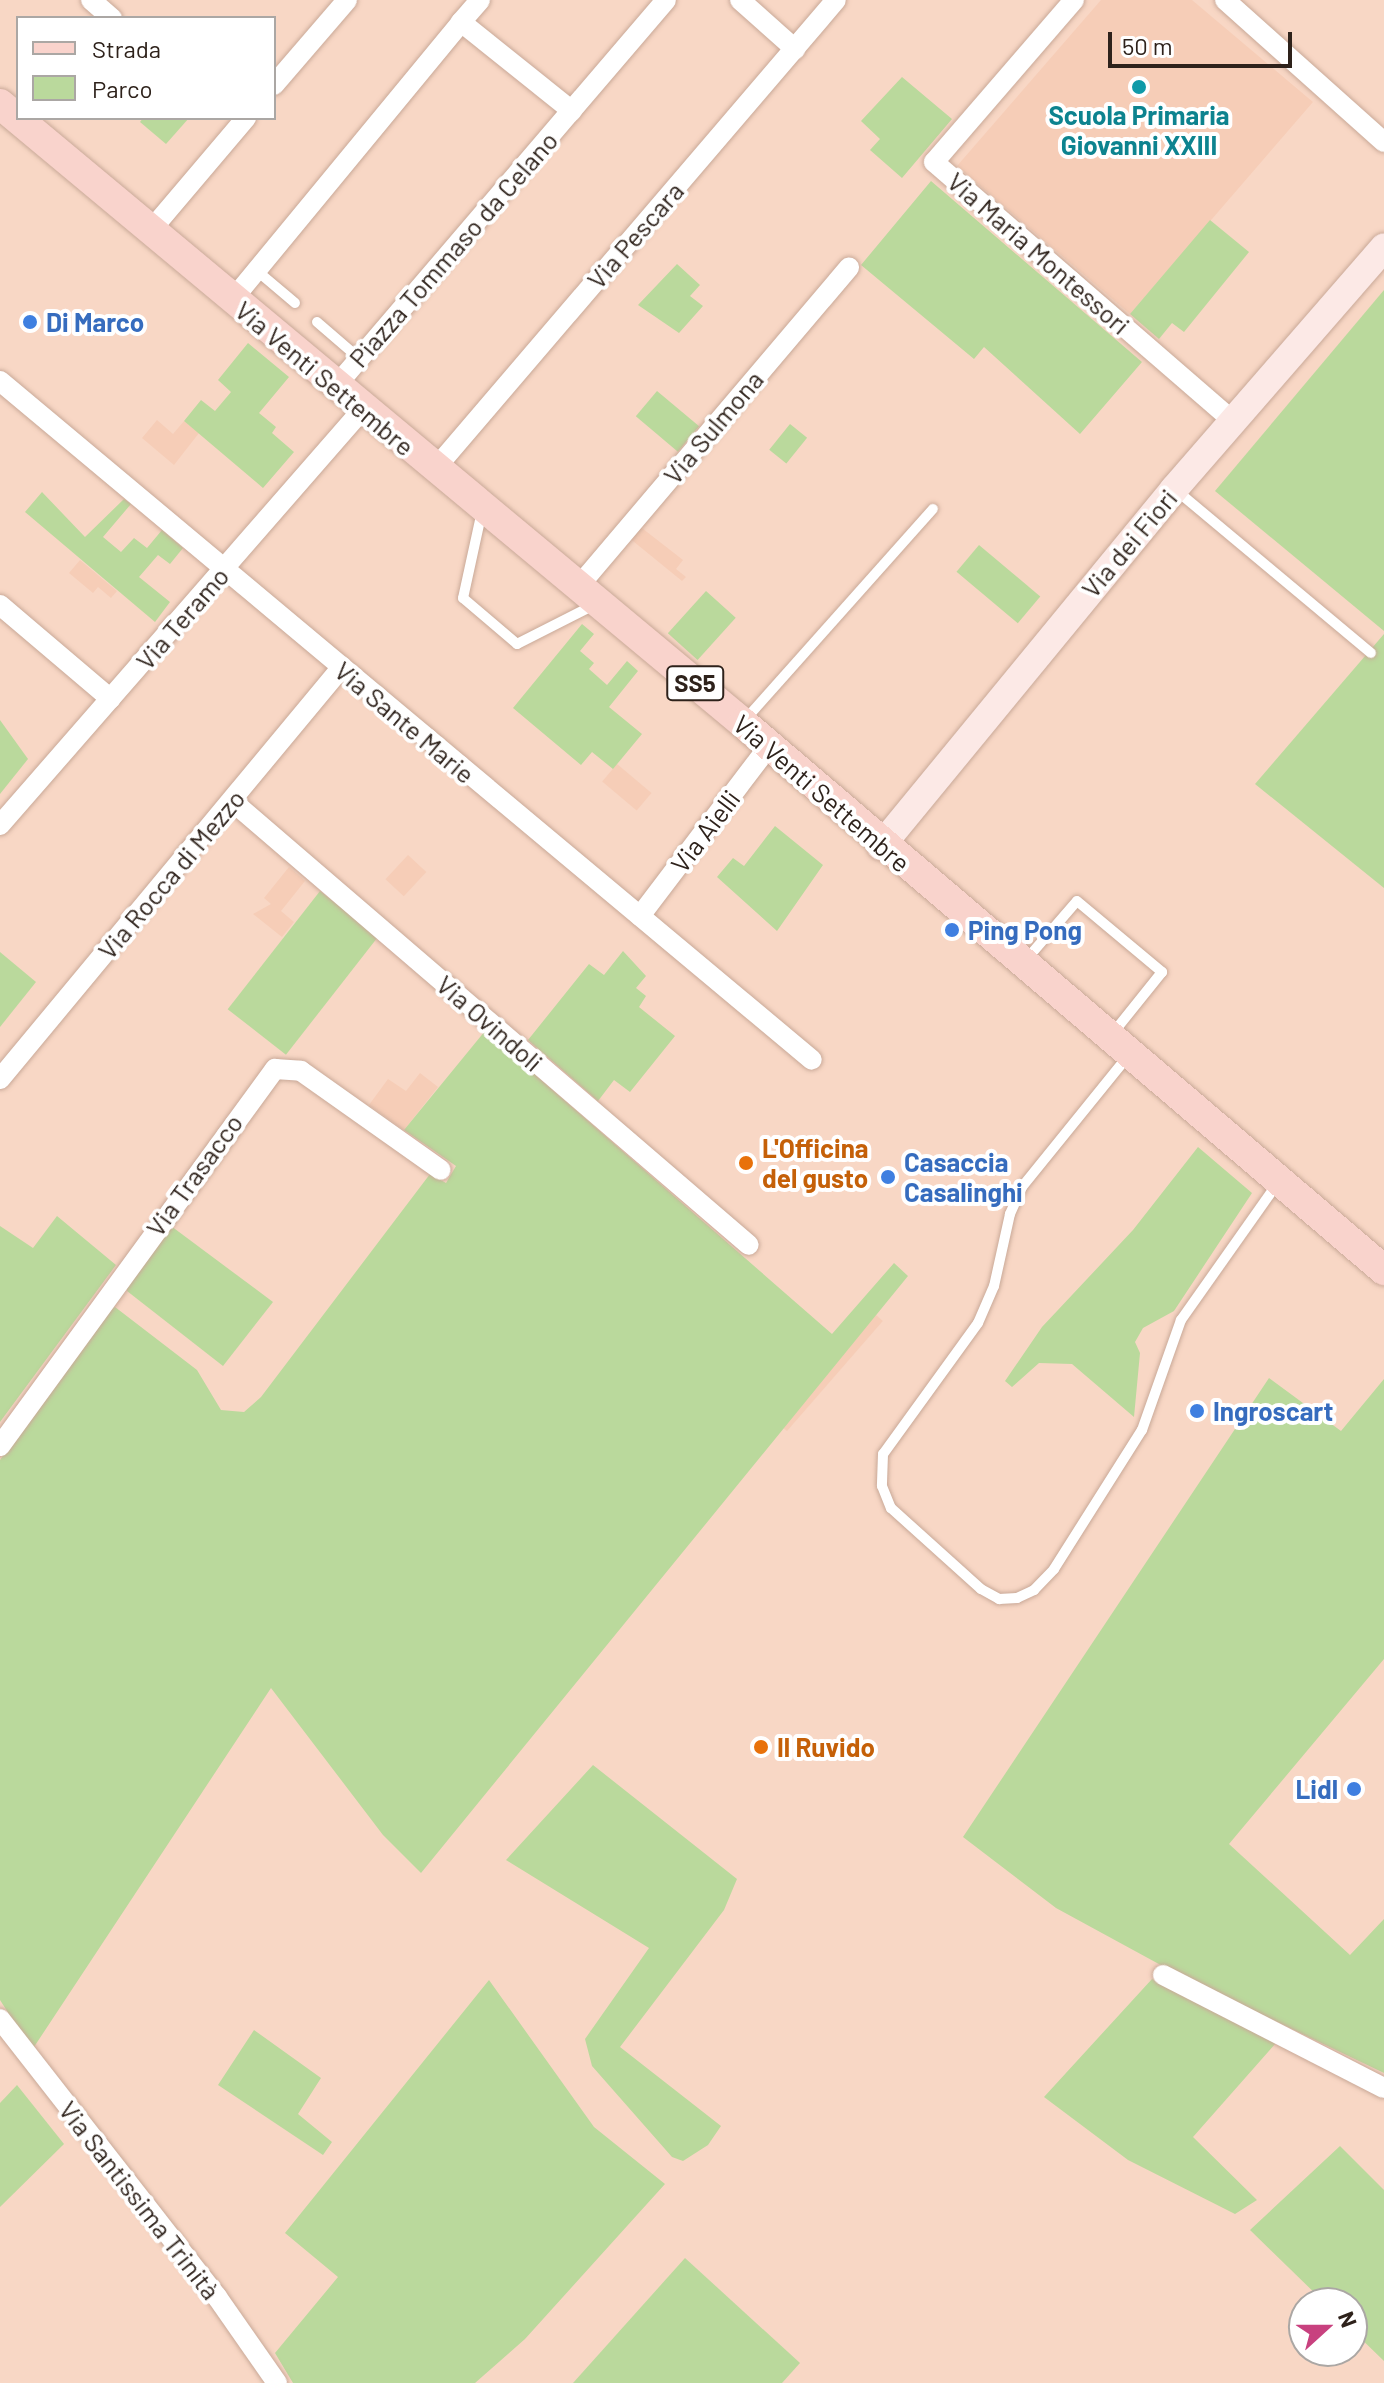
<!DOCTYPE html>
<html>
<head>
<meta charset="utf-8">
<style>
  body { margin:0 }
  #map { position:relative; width:1384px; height:2383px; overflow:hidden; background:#f8d7c5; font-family:Barlow,sans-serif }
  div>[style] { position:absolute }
  .built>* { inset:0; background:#f6cdb7; transform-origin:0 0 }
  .green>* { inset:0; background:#bad99c; transform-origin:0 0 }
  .roads { filter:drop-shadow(0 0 2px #c9a998) drop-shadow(0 0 2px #c9a998) }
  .service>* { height:10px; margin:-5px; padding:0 5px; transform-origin:5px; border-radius:5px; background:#fff }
  .minor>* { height:20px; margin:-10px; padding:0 10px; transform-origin:10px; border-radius:10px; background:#fff }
  .secondary>* { height:28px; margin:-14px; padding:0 14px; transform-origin:14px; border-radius:14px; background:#fce9e6 }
  .primary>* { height:30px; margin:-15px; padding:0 15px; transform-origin:15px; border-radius:15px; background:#f9d3cc }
  .dots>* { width:22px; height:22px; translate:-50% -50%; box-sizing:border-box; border:4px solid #fff; border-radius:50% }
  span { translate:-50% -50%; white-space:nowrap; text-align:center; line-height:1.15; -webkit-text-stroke:8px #fff; paint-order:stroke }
  .shield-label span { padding:2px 6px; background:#fff; border:2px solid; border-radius:6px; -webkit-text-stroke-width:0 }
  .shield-label { font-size:24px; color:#2e221b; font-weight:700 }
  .culture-label { font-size:26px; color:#0d838f; font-weight:700 }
  .street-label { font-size:26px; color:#2e221b }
  .shop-label { font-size:26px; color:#366cbe; font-weight:700 }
  .left { translate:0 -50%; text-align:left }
  .right { translate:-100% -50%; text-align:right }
  .food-label { font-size:26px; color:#c56008; font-weight:700 }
  .legend { position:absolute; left:16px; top:16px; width:260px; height:104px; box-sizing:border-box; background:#fff; border:2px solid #aba7a4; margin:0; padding:10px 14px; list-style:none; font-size:24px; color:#2e221b }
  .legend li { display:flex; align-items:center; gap:16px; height:40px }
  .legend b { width:40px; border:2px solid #aba7a4 }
  .north { position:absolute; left:1288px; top:2287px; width:80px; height:80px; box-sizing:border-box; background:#fff; border:2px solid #aba7a4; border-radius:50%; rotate:69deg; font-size:22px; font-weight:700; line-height:32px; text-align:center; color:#2e221b }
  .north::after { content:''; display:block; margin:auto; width:28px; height:36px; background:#c8417f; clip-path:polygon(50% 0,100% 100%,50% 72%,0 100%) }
  .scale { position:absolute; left:1108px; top:32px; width:184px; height:36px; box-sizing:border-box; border:4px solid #2e221b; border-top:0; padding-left:10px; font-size:24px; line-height:28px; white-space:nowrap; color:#2e221b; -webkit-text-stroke:6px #fff; paint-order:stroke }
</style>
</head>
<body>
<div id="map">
  <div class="built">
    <i style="clip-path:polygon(1101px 0,1192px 0,1313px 102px,1130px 314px,957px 166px)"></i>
    <i style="clip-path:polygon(157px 420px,173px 434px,184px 421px,199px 433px,174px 465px,142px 438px)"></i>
    <i style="clip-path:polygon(638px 525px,683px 560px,676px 569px,686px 577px,682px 581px,628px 537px)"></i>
    <i style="clip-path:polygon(80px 560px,117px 591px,111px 598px,98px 587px,93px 593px,69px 573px)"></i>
    <i style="left:617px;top:764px;width:45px;height:23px;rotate:40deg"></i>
    <i style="left:408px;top:855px;width:25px;height:33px;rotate:43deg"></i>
    <i style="clip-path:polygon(289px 867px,305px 881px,281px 911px,294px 922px,282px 937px,253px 914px,271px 904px,264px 898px)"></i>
    <i style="clip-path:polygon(420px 1073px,438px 1087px,404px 1130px,369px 1105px,388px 1079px,406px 1091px)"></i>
    <i style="left:876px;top:1315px;width:9px;height:146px;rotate:41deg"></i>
  </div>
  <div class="green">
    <i style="clip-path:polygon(902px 77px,952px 119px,902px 178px,870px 150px,880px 139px,861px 121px)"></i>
    <i style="clip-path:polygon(143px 118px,189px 118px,166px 144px,140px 122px)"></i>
    <i style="clip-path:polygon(931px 181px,1142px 362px,1080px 434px,984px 347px,974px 359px,861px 265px)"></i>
    <i style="clip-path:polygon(1210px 220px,1249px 252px,1184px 332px,1172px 323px,1159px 339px,1130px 314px)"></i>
    <i style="clip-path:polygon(677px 264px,700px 285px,690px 296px,703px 306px,679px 333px,638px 305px)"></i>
    <i style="clip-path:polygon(1384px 290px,1384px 631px,1215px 491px)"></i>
    <i style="clip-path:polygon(248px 343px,289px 377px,259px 413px,276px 427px,272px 433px,294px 452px,263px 488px,184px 421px,201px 400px,215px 411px,231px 392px,218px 380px)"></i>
    <i style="left:657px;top:391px;width:55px;height:33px;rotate:40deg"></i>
    <i style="left:790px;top:424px;width:22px;height:33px;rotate:39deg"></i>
    <i style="clip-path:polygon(42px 492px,85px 537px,124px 499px,131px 504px,103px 537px,121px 552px,134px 538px,147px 548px,162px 530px,183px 548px,170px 564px,158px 555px,139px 577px,170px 602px,155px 622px,25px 512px)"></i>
    <i style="left:979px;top:545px;width:80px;height:35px;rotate:40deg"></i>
    <i style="left:706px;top:591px;width:40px;height:57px;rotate:42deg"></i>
    <i style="clip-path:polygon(582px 624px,594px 634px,580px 651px,594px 663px,589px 669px,607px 685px,627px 661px,638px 671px,609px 707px,642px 734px,613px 769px,592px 752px,581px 765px,513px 708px)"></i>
    <i style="clip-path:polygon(1384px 634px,1384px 888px,1255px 784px)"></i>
    <i style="clip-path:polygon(0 720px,28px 759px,0 794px)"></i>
    <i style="clip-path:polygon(775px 826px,823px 865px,777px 931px,717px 877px,733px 858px,744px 866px)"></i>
    <i style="left:320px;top:891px;width:74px;height:150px;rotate:38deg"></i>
    <i style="clip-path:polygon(623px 951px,646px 976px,636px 988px,646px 996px,639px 1007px,675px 1036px,630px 1092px,614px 1080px,598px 1101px,528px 1040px,589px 964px,604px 975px)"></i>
    <i style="clip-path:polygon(0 952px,36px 982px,0 1027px)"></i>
    <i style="clip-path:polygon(485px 1031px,832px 1334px,894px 1263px,908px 1276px,421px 1873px,383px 1835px,271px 1688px,32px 2050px,0 2000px,0 1460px,107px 1310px,115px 1307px,197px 1370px,221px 1410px,244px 1412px,261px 1397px,430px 1174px,446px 1183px,456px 1166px,404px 1130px)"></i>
    <i style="clip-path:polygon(1198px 1147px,1252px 1193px,1174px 1311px,1143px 1328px,1135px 1342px,1140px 1353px,1134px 1417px,1072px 1364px,1039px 1363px,1012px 1387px,1005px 1381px,1042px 1327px,1133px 1230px)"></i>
    <i style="clip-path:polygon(57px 1216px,116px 1265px,0 1422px,0 1226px,33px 1248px)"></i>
    <i style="clip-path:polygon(171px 1226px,273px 1302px,223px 1366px,127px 1291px,127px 1282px)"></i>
    <i style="clip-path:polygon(1269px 1378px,1341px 1431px,1384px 1379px,1384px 1659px,1229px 1844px,1350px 1955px,1384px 1919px,1384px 2073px,1179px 1975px,1056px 1908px,963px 1837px)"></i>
    <i style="clip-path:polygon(593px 1765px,737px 1879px,724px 1910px,620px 2047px,721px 2126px,708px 2145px,683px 2161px,672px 2157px,592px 2066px,585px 2039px,649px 1948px,506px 1860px)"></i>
    <i style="clip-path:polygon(1152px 1979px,1276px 2043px,1193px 2137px,1257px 2200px,1235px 2214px,1128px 2160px,1044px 2097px)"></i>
    <i style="clip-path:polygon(489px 1980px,594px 2127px,665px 2184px,525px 2339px,475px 2383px,293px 2383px,275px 2353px,338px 2277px,285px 2233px)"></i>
    <i style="clip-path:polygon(254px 2030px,321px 2078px,298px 2114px,332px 2142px,323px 2155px,218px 2085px)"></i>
    <i style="clip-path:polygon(17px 2085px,64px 2144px,0 2207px,0 2103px)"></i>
    <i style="clip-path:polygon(1340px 2146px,1384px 2190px,1384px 2361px,1352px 2330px,1352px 2303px,1325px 2303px,1250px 2230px)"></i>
    <i style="clip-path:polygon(685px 2258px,800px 2363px,782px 2383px,573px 2383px)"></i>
  </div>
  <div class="roads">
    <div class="service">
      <i style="left:256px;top:270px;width:51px;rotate:40.2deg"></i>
      <i style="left:317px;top:322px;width:57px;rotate:40.7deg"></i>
      <i style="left:1176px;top:490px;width:254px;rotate:39.9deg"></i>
      <i style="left:482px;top:511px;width:89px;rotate:102.3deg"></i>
      <i style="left:463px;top:598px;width:71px;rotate:40.4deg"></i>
      <i style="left:517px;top:644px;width:89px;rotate:-26.9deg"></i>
      <i style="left:744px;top:721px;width:284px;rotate:-48.3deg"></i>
      <i style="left:1025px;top:961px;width:79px;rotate:-49.1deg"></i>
      <i style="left:1077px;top:901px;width:111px;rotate:39.9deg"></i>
      <i style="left:1162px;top:972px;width:78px;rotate:128.8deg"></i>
      <i style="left:1128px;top:1056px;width:169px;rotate:129deg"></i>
      <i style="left:1022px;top:1187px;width:30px;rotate:114deg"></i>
      <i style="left:1010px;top:1214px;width:74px;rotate:102.5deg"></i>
      <i style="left:994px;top:1286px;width:40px;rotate:113.4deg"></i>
      <i style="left:978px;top:1323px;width:162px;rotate:125.9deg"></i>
      <i style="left:883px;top:1454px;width:32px;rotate:92deg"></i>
      <i style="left:882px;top:1486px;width:24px;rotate:68deg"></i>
      <i style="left:891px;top:1508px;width:121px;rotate:42deg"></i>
      <i style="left:981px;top:1589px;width:21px;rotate:29deg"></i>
      <i style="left:999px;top:1599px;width:18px;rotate:-3deg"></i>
      <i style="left:1017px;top:1598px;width:19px;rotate:-25deg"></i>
      <i style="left:1034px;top:1590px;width:29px;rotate:-46deg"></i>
      <i style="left:1054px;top:1569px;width:165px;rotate:-57.7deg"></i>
      <i style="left:1142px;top:1430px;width:117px;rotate:-70.5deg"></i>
      <i style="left:1181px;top:1320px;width:166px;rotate:-54.8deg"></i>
    </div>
    <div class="minor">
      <i style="left:91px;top:0;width:28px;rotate:41deg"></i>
      <i style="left:740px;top:0;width:74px;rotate:41.7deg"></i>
      <i style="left:1074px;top:0;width:214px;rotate:130.8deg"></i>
      <i style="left:934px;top:162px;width:394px;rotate:40.9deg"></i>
      <i style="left:1225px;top:0;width:213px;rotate:41.8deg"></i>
      <i style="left:461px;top:22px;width:29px;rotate:-49deg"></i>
      <i style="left:274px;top:85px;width:112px;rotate:-49.3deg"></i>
      <i style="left:151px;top:230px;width:147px;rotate:-49.7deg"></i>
      <i style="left:233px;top:299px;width:359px;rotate:-50.5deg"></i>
      <i style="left:461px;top:22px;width:142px;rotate:38.7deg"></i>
      <i style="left:0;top:381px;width:1058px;rotate:39.9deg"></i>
      <i style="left:335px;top:387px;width:509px;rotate:-49.46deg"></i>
      <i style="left:434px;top:470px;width:618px;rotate:-49.46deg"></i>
      <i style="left:578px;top:587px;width:419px;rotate:-49.7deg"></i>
      <i style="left:0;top:605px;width:145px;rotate:40.3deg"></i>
      <i style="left:232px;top:801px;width:681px;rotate:40.66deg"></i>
      <i style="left:0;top:825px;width:551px;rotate:-48.9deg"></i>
      <i style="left:640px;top:916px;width:213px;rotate:-52.8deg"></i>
      <i style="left:0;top:1079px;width:534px;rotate:-50.32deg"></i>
      <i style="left:0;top:1446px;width:467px;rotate:-53.9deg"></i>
      <i style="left:275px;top:1069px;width:26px;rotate:4deg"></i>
      <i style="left:301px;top:1071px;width:171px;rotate:35.3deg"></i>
      <i style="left:1163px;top:1975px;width:248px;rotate:27.1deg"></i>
      <i style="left:0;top:2019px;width:353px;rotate:52deg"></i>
      <i style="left:217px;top:2297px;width:105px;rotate:55.1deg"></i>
    </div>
    <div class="secondary">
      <i style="left:881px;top:846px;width:462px;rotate:-50.6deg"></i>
      <i style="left:1174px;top:489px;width:320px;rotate:-49deg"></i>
    </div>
    <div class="primary">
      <i style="left:0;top:104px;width:967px;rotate:39.8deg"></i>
      <i style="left:743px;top:723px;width:843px;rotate:40.48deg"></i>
    </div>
  </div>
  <div class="dots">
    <i style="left:1139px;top:87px;background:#0f9aa8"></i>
    <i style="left:30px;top:322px;background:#3f7fe0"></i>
    <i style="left:952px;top:930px;background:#3f7fe0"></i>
    <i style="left:746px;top:1163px;background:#e8710a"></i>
    <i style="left:888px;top:1177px;background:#3f7fe0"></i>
    <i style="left:1197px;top:1411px;background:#3f7fe0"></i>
    <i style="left:761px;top:1747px;background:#e8710a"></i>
    <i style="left:1354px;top:1789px;background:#3f7fe0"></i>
  </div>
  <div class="shield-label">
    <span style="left:695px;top:683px">SS5</span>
  </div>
  <div class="culture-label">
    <span style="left:1139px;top:130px">Scuola Primaria<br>Giovanni XXIII</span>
  </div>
  <div class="street-label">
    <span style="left:635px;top:235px;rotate:-49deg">Via Pescara</span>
    <span style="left:453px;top:249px;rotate:-49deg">Piazza Tommaso da Celano</span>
    <span style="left:1039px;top:253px;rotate:41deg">Via Maria Montessori</span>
    <span style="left:325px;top:378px;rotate:40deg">Via Venti Settembre</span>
    <span style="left:713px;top:427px;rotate:-50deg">Via Sulmona</span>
    <span style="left:1129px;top:543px;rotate:-50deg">Via dei Fiori</span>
    <span style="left:182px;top:618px;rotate:-49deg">Via Teramo</span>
    <span style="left:405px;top:722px;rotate:40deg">Via Sante Marie</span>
    <span style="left:822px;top:793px;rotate:41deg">Via Venti Settembre</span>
    <span style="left:705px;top:831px;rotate:-53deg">Via Aielli</span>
    <span style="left:171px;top:874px;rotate:-50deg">Via Rocca di Mezzo</span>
    <span style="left:490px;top:1023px;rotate:41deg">Via Ovindoli</span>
    <span style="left:194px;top:1175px;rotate:-54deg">Via Trasacco</span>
    <span style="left:140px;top:2200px;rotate:52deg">Via Santissima Trinità</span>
  </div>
  <div class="shop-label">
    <span class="left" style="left:46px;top:322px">Di Marco</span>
    <span class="left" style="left:968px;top:930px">Ping Pong</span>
    <span class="left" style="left:904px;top:1177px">Casaccia<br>Casalinghi</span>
    <span class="left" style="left:1213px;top:1411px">Ingroscart</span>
    <span class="right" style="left:1338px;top:1789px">Lidl</span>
  </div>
  <div class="food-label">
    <span class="left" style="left:762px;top:1163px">L'Officina<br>del gusto</span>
    <span class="left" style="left:777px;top:1747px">Il Ruvido</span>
  </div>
  <ul class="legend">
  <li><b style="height:10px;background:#f9d3cc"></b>Strada</li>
  <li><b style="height:22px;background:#bad99c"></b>Parco</li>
  </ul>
  <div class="north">N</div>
  <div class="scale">50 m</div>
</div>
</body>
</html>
